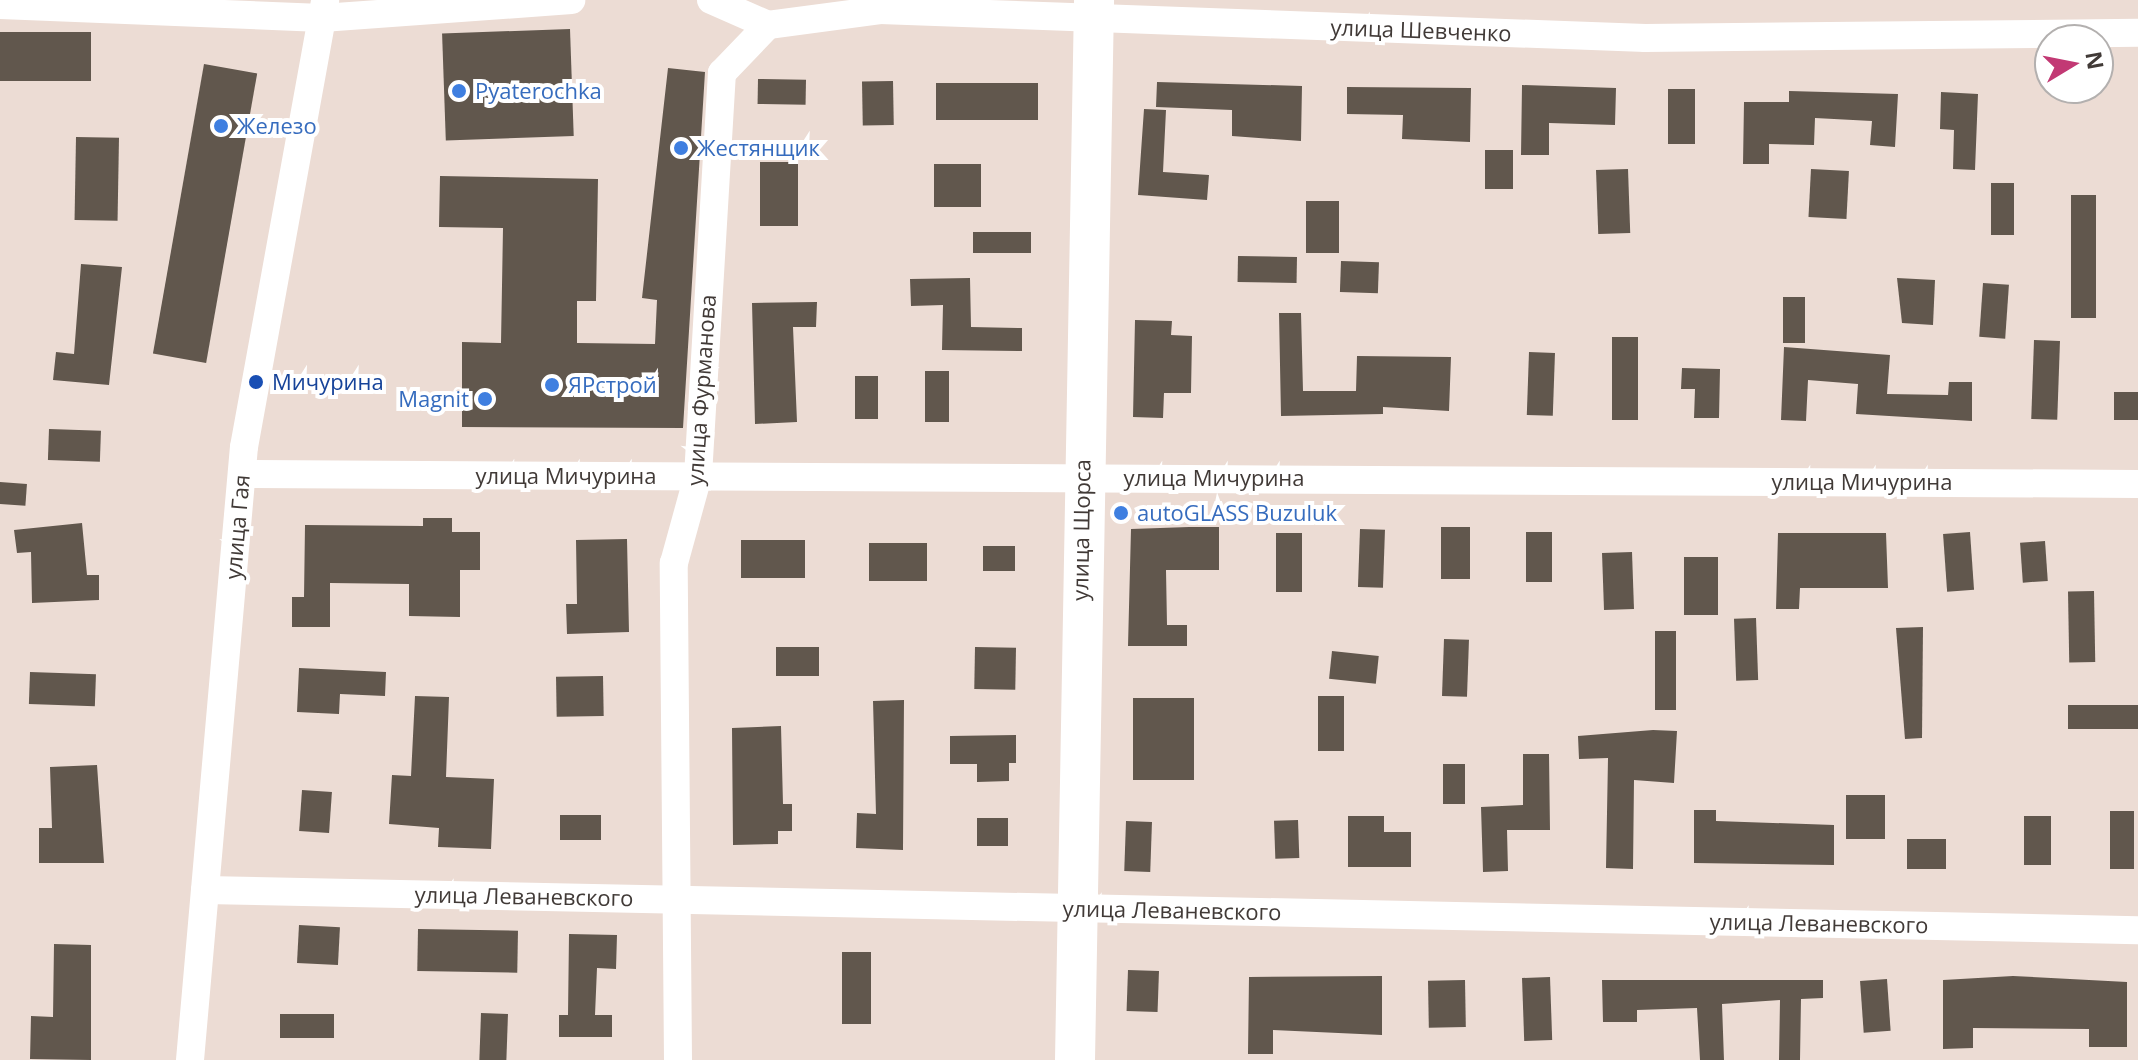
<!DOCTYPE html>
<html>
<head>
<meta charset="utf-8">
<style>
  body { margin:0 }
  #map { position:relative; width:2138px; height:1060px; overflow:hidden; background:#ecdcd4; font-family:"Open Sans",sans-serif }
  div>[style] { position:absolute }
  .building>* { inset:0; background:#61574d; transform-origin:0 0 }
  .minor>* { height:28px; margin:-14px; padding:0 14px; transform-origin:14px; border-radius:14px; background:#fff }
  .secondary>* { height:40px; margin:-20px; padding:0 20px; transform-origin:20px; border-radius:20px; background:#fff }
  .dots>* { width:22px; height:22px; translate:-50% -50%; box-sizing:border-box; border:4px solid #fff; border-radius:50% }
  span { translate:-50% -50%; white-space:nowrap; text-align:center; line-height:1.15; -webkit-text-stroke:8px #fff; paint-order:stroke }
  .street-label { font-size:22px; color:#413a37 }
  .shop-label { font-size:22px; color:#366cbe }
  .left { translate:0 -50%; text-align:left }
  .right { translate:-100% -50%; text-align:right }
  .transit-label { font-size:22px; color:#164399 }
  .north { position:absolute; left:2034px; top:24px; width:80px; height:80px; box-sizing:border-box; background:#fff; border:2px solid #b3b0af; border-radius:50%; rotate:80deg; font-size:22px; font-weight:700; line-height:32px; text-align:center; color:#413a37 }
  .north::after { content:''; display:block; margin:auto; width:28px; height:36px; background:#c23974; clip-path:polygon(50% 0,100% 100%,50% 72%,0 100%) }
</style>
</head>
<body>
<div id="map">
  <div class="building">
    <i style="left:570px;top:29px;width:107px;height:128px;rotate:88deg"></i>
    <i style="left:0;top:32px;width:91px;height:49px"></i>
    <i style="left:204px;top:64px;width:54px;height:294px;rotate:10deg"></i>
    <i style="clip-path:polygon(668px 68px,705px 72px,683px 428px,462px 427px,462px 342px,501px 343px,503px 228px,439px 227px,440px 176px,598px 179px,596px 301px,577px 301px,577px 343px,655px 344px,657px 300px,642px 298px)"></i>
    <i style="left:758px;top:79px;width:48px;height:25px;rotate:1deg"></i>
    <i style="left:893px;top:81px;width:44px;height:31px;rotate:89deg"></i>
    <i style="clip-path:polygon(1157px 82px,1302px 86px,1301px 141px,1232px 136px,1232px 110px,1156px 107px)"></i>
    <i style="left:1038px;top:83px;width:37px;height:102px;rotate:90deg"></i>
    <i style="clip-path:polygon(1522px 85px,1616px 88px,1615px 125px,1549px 123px,1549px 155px,1521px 155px)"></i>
    <i style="clip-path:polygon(1347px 87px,1471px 88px,1470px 142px,1402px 139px,1403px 115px,1347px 114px)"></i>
    <i style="left:1668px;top:89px;width:27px;height:55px"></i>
    <i style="clip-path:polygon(1789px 91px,1898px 94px,1895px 147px,1870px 145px,1872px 121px,1815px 118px,1814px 145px,1769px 144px,1769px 164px,1743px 164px,1744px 102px,1789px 102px)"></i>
    <i style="clip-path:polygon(1941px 92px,1978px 94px,1975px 170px,1953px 169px,1954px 130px,1940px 129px)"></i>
    <i style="clip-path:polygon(1144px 109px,1166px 110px,1163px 172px,1209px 175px,1207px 200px,1138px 195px)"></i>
    <i style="left:76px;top:137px;width:43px;height:83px;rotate:1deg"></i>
    <i style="left:1485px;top:150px;width:28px;height:39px"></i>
    <i style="left:760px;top:162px;width:38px;height:64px"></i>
    <i style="left:934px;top:164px;width:47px;height:43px"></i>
    <i style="left:1628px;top:169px;width:64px;height:32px;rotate:88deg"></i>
    <i style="left:1811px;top:169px;width:38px;height:48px;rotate:3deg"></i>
    <i style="left:1991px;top:183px;width:23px;height:52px"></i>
    <i style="left:2071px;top:195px;width:25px;height:123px"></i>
    <i style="left:1306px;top:201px;width:33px;height:52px"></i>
    <i style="left:973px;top:232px;width:58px;height:21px"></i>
    <i style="left:1238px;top:256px;width:59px;height:26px;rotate:1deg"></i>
    <i style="left:1341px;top:261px;width:38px;height:31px;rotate:2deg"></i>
    <i style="clip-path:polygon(81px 264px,122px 267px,109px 385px,53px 380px,56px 352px,74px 354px)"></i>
    <i style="clip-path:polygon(970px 278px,971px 327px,1022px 328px,1022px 351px,942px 350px,943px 305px,911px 306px,910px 279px)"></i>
    <i style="clip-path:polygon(1897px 278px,1935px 280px,1933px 325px,1902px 323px)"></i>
    <i style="left:1983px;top:283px;width:26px;height:54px;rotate:4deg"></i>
    <i style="left:1783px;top:297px;width:22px;height:46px"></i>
    <i style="clip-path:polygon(817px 302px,816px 327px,793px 327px,797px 422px,755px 424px,752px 303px)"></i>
    <i style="clip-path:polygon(1279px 313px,1301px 313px,1303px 391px,1356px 391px,1357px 356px,1451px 357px,1449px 411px,1383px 407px,1383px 414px,1281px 416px)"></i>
    <i style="clip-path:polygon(1135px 320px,1172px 321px,1171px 335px,1192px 336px,1191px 393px,1164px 393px,1163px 418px,1133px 417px)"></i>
    <i style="left:1612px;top:337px;width:26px;height:83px"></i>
    <i style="left:2034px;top:340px;width:26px;height:79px;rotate:2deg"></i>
    <i style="clip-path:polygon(1784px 347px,1890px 355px,1887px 394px,1948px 395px,1949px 382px,1972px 382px,1972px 421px,1856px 414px,1858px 384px,1808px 380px,1806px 421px,1781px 420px)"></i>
    <i style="left:1529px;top:352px;width:26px;height:63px;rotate:2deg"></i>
    <i style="clip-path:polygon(1682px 368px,1720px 369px,1719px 418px,1694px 418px,1695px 389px,1681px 389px)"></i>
    <i style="left:949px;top:371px;width:51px;height:24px;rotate:90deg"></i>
    <i style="left:855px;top:376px;width:23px;height:43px"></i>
    <i style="left:2114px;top:392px;width:24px;height:28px"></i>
    <i style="left:49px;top:429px;width:52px;height:31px;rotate:2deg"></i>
    <i style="left:0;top:482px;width:27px;height:22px;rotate:4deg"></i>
    <i style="clip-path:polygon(423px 518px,452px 518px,452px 532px,480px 532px,480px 570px,460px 570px,460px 617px,409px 616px,409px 584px,330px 583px,330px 627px,292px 627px,292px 597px,304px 597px,305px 525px,423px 526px)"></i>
    <i style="clip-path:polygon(82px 523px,87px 575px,99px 575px,99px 600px,32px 603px,31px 552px,17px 553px,14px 530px)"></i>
    <i style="clip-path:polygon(1189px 527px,1219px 527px,1219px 570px,1166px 570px,1167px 625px,1187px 625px,1187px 646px,1128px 646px,1131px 529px)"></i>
    <i style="left:1441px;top:527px;width:29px;height:52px"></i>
    <i style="left:1360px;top:529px;width:25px;height:58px;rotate:2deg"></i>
    <i style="left:1526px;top:532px;width:26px;height:50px"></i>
    <i style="left:1970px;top:532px;width:58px;height:27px;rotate:86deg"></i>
    <i style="left:1276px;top:533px;width:26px;height:59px"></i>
    <i style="clip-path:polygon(1778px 533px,1886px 533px,1888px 588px,1800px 588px,1799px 609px,1776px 609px)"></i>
    <i style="clip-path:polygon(627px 539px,629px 632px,567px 634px,566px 604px,577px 604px,576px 540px)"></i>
    <i style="left:741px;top:540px;width:64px;height:38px"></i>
    <i style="left:2045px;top:541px;width:40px;height:25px;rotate:86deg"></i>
    <i style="left:869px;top:543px;width:58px;height:38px"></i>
    <i style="left:983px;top:546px;width:32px;height:25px"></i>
    <i style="left:1632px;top:552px;width:57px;height:30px;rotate:88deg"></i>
    <i style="left:1684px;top:557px;width:34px;height:58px"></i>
    <i style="left:2094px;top:591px;width:71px;height:26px;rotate:89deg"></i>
    <i style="left:1756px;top:618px;width:62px;height:22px;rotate:88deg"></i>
    <i style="clip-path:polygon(1923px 627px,1922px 738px,1905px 739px,1896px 628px)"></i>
    <i style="left:1655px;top:631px;width:21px;height:79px"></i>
    <i style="left:1444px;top:639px;width:25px;height:57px;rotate:2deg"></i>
    <i style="left:776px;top:647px;width:43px;height:29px"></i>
    <i style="left:975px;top:647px;width:41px;height:42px;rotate:1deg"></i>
    <i style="left:1332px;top:651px;width:47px;height:28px;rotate:6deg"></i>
    <i style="clip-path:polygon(299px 668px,386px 672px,385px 696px,340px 694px,339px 714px,297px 712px)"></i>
    <i style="left:30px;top:672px;width:66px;height:32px;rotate:2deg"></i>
    <i style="left:603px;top:676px;width:40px;height:47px;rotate:89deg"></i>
    <i style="clip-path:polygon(415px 696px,449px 697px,446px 777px,494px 779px,491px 849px,438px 847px,439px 828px,389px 824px,392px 775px,411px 776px)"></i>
    <i style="left:1318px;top:696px;width:26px;height:55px"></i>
    <i style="left:1133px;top:698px;width:61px;height:82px"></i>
    <i style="clip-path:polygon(904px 700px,903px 850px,856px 848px,857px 813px,876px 814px,873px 701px)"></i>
    <i style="left:2068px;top:705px;width:70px;height:24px"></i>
    <i style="clip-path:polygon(781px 726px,783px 804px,792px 804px,792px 831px,778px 831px,778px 844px,733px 845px,732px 728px)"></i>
    <i style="clip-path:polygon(1653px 730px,1677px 731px,1674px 783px,1634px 780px,1633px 869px,1606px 868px,1608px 758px,1579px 759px,1578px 736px)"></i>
    <i style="clip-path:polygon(1016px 735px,1016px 763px,1009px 763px,1009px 781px,977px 782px,977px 764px,950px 764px,950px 736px)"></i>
    <i style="clip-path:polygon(1523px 754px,1549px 754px,1550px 830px,1507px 830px,1508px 871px,1483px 872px,1481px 807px,1523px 805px)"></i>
    <i style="left:1443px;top:764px;width:22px;height:40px"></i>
    <i style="clip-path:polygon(97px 765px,104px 863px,39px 863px,39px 828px,52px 828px,50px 767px)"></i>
    <i style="left:302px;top:790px;width:30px;height:41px;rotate:4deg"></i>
    <i style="left:1846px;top:795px;width:39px;height:44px"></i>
    <i style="clip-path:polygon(1694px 810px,1716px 810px,1716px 821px,1834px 825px,1834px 865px,1694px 863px)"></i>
    <i style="left:2110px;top:811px;width:24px;height:58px"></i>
    <i style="left:560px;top:815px;width:41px;height:25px"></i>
    <i style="clip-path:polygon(1348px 816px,1384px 816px,1384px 832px,1411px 832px,1411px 867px,1348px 867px)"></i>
    <i style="left:2024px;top:816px;width:27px;height:49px"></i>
    <i style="left:977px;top:818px;width:31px;height:28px"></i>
    <i style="left:1298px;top:820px;width:38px;height:24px;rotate:88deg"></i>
    <i style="left:1126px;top:821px;width:26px;height:50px;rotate:2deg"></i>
    <i style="left:1907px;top:839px;width:39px;height:30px"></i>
    <i style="left:299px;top:925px;width:41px;height:38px;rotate:3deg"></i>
    <i style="left:418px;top:929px;width:100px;height:42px;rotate:1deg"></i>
    <i style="clip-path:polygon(569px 934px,617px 935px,616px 969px,597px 968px,595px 1015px,612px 1015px,612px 1037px,559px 1037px,559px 1015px,568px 1015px)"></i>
    <i style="clip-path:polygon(54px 944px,91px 945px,91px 1060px,30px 1059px,31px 1016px,53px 1017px)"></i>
    <i style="left:842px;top:952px;width:29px;height:72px"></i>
    <i style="left:1128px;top:970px;width:31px;height:41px;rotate:2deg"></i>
    <i style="clip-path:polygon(1382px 976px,1382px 1035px,1273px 1030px,1273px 1054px,1248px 1054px,1249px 977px)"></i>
    <i style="clip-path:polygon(2013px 976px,2127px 982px,2127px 1047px,2089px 1047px,2089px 1029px,1973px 1028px,1973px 1048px,1943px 1049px,1943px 980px)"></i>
    <i style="left:1550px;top:977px;width:63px;height:28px;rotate:88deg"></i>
    <i style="left:1887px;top:979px;width:52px;height:27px;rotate:86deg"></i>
    <i style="left:1465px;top:980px;width:47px;height:37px;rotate:89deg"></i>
    <i style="clip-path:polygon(1602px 980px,1823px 980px,1823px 998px,1801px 999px,1800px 1060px,1779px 1060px,1780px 1000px,1722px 1004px,1724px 1060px,1700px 1060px,1697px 1008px,1637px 1010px,1637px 1022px,1603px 1022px)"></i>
    <i style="left:481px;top:1013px;width:27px;height:47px;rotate:2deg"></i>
    <i style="left:280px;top:1014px;width:54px;height:24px"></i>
  </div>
  <div class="minor">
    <i style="left:711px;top:0;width:62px;rotate:23.7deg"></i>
    <i style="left:768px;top:25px;width:113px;rotate:-7.6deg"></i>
    <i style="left:880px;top:10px;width:766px;rotate:2.1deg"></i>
    <i style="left:1645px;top:38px;width:493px;rotate:-0.6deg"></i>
    <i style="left:0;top:5px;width:322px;rotate:2.3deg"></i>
    <i style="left:322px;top:18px;width:250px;rotate:-4.1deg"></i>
    <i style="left:242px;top:474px;width:1896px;rotate:0.3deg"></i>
    <i style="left:205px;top:890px;width:1933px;rotate:1.19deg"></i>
    <i style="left:190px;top:1060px;width:615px;rotate:-84.97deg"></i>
    <i style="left:244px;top:447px;width:454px;rotate:-79.7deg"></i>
    <i style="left:678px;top:1060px;width:497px;rotate:-90.5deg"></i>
    <i style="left:674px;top:563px;width:90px;rotate:-74.6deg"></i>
    <i style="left:698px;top:476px;width:404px;rotate:-86.6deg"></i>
    <i style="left:722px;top:73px;width:66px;rotate:-46.2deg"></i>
  </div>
  <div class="secondary">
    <i style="left:1075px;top:1060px;width:1060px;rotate:-88.97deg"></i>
  </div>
  <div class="dots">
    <i style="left:459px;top:91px;background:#3f7fe0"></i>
    <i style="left:221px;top:126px;background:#3f7fe0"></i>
    <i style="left:681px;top:148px;background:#3f7fe0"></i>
    <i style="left:256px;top:382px;background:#1a4fb4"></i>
    <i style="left:552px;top:385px;background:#3f7fe0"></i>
    <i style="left:485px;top:399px;background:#3f7fe0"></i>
    <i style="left:1121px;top:513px;background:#3f7fe0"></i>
  </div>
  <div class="street-label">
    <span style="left:1421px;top:30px;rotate:2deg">улица Шевченко</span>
    <span style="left:701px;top:390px;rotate:-86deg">улица Фурманова</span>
    <span style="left:566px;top:476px">улица Мичурина</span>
    <span style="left:1214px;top:478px">улица Мичурина</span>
    <span style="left:1862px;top:482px">улица Мичурина</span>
    <span style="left:237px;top:527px;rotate:-85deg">улица Гая</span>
    <span style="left:1081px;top:530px;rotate:-89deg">улица Щорса</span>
    <span style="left:524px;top:896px;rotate:1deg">улица Леваневского</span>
    <span style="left:1172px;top:910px;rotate:1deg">улица Леваневского</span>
    <span style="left:1819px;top:923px;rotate:1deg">улица Леваневского</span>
  </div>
  <div class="shop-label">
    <span class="left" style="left:475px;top:91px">Pyaterochka</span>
    <span class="left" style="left:237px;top:126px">Железо</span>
    <span class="left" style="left:697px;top:148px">Жестянщик</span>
    <span class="left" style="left:568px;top:385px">ЯРстрой</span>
    <span class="right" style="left:469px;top:399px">Magnit</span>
    <span class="left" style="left:1137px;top:513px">autoGLASS Buzuluk</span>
  </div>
  <div class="transit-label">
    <span class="left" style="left:272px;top:382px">Мичурина</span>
  </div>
  <div class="north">N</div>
</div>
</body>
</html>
